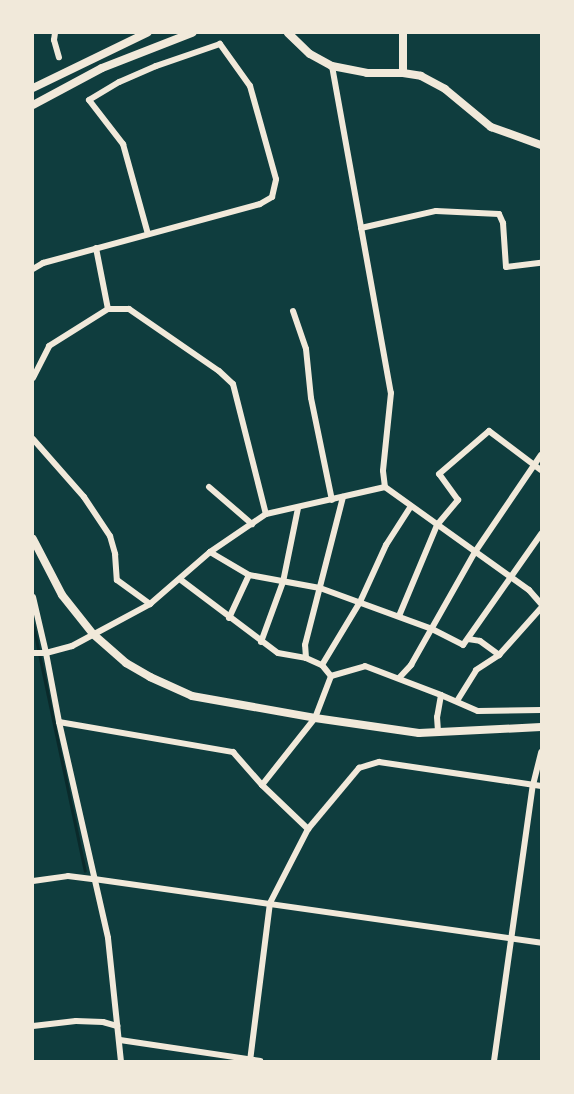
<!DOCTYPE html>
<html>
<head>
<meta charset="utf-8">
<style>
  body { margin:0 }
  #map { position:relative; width:574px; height:1094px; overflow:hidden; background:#0f3d3e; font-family:"Varela Round",sans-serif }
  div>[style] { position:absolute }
  .stream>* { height:3px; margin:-1.5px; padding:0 1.5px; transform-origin:1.5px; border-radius:1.5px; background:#0a2a2b }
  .minor>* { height:6px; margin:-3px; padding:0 3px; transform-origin:3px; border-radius:3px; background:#f1e9da }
  .tertiary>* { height:8px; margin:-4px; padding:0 4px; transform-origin:4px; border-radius:4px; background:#f1e9da }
  .secondary>* { height:8px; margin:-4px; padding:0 4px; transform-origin:4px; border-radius:4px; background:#f1e9da }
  span { translate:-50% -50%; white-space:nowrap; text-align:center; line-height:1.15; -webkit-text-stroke:6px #f1e9da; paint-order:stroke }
  .frame { position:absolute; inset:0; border:34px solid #f1e9da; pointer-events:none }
</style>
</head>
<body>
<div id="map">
  <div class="stream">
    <i style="left:33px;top:625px;width:251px;rotate:78.1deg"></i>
  </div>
  <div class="minor">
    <i style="left:55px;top:33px;width:7px;rotate:98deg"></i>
    <i style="left:54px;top:40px;width:18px;rotate:74deg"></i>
    <i style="left:332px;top:66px;width:332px;rotate:79.8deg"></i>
    <i style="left:391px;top:393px;width:78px;rotate:95.9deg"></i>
    <i style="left:383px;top:471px;width:16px;rotate:83deg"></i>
    <i style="left:385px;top:487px;width:177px;rotate:35.6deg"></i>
    <i style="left:529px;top:590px;width:18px;rotate:49deg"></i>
    <i style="left:361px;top:228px;width:77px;rotate:-12.8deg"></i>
    <i style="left:436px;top:211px;width:63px;rotate:2.7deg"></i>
    <i style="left:499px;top:214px;width:10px;rotate:66deg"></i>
    <i style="left:503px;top:223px;width:44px;rotate:86.1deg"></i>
    <i style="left:506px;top:267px;width:35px;rotate:-7deg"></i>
    <i style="left:96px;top:248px;width:62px;rotate:78.9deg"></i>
    <i style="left:33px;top:269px;width:12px;rotate:-31deg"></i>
    <i style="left:43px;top:263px;width:225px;rotate:-15.2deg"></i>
    <i style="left:260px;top:204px;width:14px;rotate:-30deg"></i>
    <i style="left:272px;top:197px;width:18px;rotate:-77deg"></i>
    <i style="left:276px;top:179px;width:97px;rotate:-105.6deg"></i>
    <i style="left:250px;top:86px;width:52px;rotate:-125.5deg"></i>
    <i style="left:220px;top:44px;width:68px;rotate:161deg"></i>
    <i style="left:156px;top:66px;width:40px;rotate:156.6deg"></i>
    <i style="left:119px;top:82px;width:35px;rotate:149deg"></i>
    <i style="left:89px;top:100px;width:56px;rotate:52.3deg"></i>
    <i style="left:123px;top:144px;width:93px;rotate:74.5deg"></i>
    <i style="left:293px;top:311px;width:40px;rotate:71.1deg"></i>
    <i style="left:306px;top:349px;width:49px;rotate:84.2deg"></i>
    <i style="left:311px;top:398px;width:104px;rotate:78.4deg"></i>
    <i style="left:33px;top:378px;width:36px;rotate:-63deg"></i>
    <i style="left:49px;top:346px;width:70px;rotate:-32.1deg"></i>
    <i style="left:108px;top:309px;width:21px"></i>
    <i style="left:129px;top:309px;width:109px;rotate:34.6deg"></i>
    <i style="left:219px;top:371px;width:19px;rotate:43deg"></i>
    <i style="left:233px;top:384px;width:134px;rotate:75.8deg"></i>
    <i style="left:33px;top:439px;width:77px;rotate:48.7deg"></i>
    <i style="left:84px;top:497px;width:47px;rotate:56.3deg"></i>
    <i style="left:110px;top:536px;width:19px;rotate:74deg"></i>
    <i style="left:115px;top:554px;width:26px;rotate:86deg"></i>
    <i style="left:117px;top:580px;width:41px;rotate:36deg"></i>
    <i style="left:209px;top:487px;width:57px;rotate:40.7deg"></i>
    <i style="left:210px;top:552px;width:45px;rotate:30.5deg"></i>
    <i style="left:249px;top:575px;width:72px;rotate:10.4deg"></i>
    <i style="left:320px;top:588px;width:119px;rotate:20.1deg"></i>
    <i style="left:432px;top:629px;width:35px;rotate:27deg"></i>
    <i style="left:463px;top:645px;width:136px;rotate:-54.9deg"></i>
    <i style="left:181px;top:580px;width:121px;rotate:37deg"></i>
    <i style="left:278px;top:653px;width:28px;rotate:10deg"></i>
    <i style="left:306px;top:658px;width:17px;rotate:24deg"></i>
    <i style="left:322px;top:665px;width:14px;rotate:51deg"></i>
    <i style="left:33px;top:597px;width:57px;rotate:76.9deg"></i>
    <i style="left:46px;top:653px;width:27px;rotate:-15deg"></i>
    <i style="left:72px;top:646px;width:89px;rotate:-28.3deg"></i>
    <i style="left:150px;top:604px;width:79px;rotate:-40.9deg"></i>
    <i style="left:210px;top:552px;width:68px;rotate:-34.2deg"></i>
    <i style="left:266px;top:514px;width:122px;rotate:-12.8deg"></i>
    <i style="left:399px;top:616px;width:99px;rotate:-67.3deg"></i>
    <i style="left:437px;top:525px;width:33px;rotate:-50deg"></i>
    <i style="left:458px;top:500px;width:32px;rotate:-126deg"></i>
    <i style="left:439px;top:474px;width:66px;rotate:-40.7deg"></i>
    <i style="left:489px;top:431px;width:65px;rotate:36.9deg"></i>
    <i style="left:229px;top:618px;width:47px;rotate:-65.1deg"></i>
    <i style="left:468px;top:639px;width:12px;rotate:9deg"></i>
    <i style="left:480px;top:641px;width:24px;rotate:36deg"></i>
    <i style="left:261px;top:642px;width:64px;rotate:-69.9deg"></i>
    <i style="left:283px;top:582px;width:76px;rotate:-78.5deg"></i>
    <i style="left:33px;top:653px;width:13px"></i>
    <i style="left:46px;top:653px;width:70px;rotate:79.3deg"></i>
    <i style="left:59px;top:722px;width:221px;rotate:77.2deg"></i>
    <i style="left:108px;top:938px;width:124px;rotate:84deg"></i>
    <i style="left:306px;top:658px;width:13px;rotate:-94deg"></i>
    <i style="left:305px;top:645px;width:153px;rotate:-75.6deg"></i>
    <i style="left:322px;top:665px;width:74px;rotate:-58.9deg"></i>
    <i style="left:360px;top:602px;width:63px;rotate:-65.5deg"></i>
    <i style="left:386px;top:545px;width:46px;rotate:-57.3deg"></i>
    <i style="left:331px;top:676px;width:35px;rotate:-16deg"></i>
    <i style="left:365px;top:666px;width:81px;rotate:20.9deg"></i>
    <i style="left:441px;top:695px;width:22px;rotate:100deg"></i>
    <i style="left:437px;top:717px;width:16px;rotate:86deg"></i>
    <i style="left:399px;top:678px;width:18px;rotate:-47deg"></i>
    <i style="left:411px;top:665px;width:130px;rotate:-60.5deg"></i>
    <i style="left:475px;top:552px;width:117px;rotate:-55.8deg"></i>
    <i style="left:441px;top:695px;width:40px;rotate:23.4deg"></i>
    <i style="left:478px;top:711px;width:63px;rotate:-0.9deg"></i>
    <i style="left:457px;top:701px;width:36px;rotate:-58deg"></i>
    <i style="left:476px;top:670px;width:27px;rotate:-33deg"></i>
    <i style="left:499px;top:655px;width:63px;rotate:-48.2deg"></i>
    <i style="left:59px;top:722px;width:177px;rotate:9.8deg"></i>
    <i style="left:233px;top:752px;width:44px;rotate:48.7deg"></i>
    <i style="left:262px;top:785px;width:64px;rotate:43.7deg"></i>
    <i style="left:262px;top:785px;width:85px;rotate:-51.7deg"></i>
    <i style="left:315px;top:718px;width:45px;rotate:-69.1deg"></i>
    <i style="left:33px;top:881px;width:35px;rotate:-8deg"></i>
    <i style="left:68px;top:876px;width:26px;rotate:7deg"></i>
    <i style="left:94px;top:879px;width:452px;rotate:8.1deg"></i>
    <i style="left:33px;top:1026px;width:43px;rotate:-6.6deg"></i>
    <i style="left:76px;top:1021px;width:27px;rotate:2deg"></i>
    <i style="left:103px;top:1022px;width:15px;rotate:16deg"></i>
    <i style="left:120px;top:1040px;width:142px;rotate:8.5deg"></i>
    <i style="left:250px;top:1061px;width:159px;rotate:-82.8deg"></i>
    <i style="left:270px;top:903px;width:83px;rotate:-62.8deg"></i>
    <i style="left:308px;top:829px;width:80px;rotate:-50.1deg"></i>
    <i style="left:359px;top:768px;width:21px;rotate:-17deg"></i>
    <i style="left:379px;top:762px;width:164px;rotate:8.4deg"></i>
    <i style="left:494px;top:1061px;width:279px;rotate:-82deg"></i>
    <i style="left:533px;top:785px;width:34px;rotate:-76deg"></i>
  </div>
  <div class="tertiary">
    <i style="left:288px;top:33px;width:30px;rotate:44deg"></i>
    <i style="left:310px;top:54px;width:25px;rotate:29deg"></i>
    <i style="left:332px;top:66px;width:36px;rotate:11deg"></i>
    <i style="left:367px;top:73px;width:36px"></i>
    <i style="left:403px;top:73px;width:18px;rotate:9deg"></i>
    <i style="left:421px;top:76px;width:27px;rotate:28deg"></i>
    <i style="left:445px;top:89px;width:60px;rotate:39.6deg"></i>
    <i style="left:491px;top:127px;width:53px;rotate:19.8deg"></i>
    <i style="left:403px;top:73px;width:40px;rotate:-90deg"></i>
    <i style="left:33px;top:539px;width:63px;rotate:62.6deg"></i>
    <i style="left:62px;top:595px;width:50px;rotate:51.5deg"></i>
    <i style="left:93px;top:634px;width:44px;rotate:41.3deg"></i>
    <i style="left:126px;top:663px;width:28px;rotate:30deg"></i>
    <i style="left:150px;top:677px;width:46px;rotate:24.3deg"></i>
    <i style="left:192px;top:696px;width:125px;rotate:10.1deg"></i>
    <i style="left:315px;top:718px;width:105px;rotate:8.2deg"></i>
    <i style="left:419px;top:733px;width:122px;rotate:-2.8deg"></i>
  </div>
  <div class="secondary">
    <i style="left:33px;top:88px;width:127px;rotate:-25.8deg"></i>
    <i style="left:33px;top:105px;width:78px;rotate:-28.2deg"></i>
    <i style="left:102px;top:68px;width:97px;rotate:-21.3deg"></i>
  </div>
  <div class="frame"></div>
</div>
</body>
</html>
